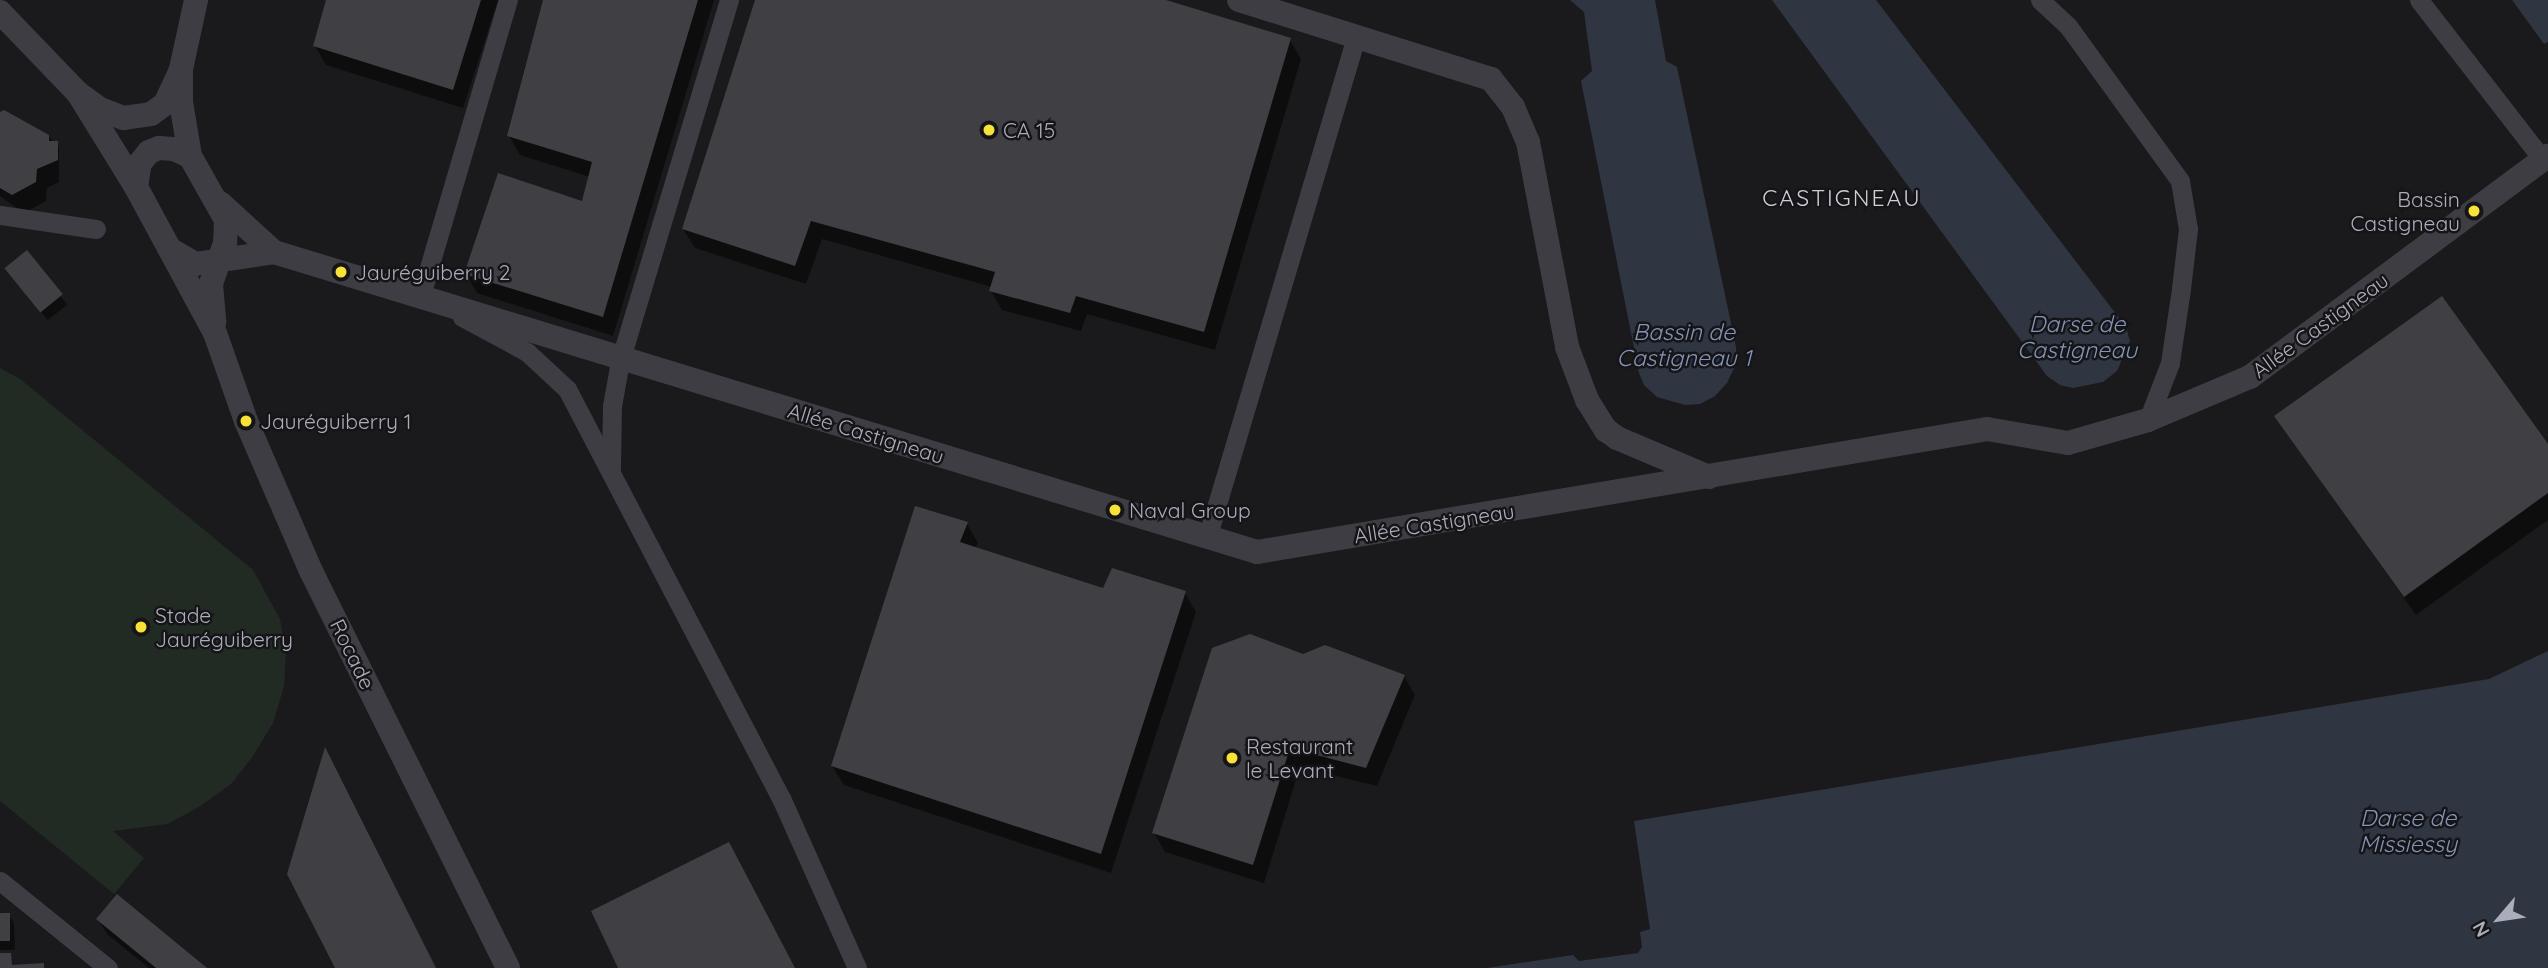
<!DOCTYPE html>
<html>
<head>
<meta charset="utf-8">
<style>
  body { margin:0 }
  #map { position:relative; width:2548px; height:968px; overflow:hidden; background:#1a1a1c; font-family:Quicksand,sans-serif }
  div>[style] { position:absolute }
  .green>* { inset:0; background:#212b24 }
  .water>* { inset:0; background:#2f3541 }
  .shadow>* { inset:0; background:#0007; transform-origin:0 0 }
  .building>* { inset:0; background:#403f44; transform-origin:0 0 }
  .minor>* { height:19px; margin:-9.5px; padding:0 9.5px; transform-origin:9.5px; border-radius:9.5px; background:#3d3d43 }
  .tertiary>* { height:24px; margin:-12px; padding:0 12px; transform-origin:12px; border-radius:12px; background:#3d3d43 }
  .dots>* { width:19px; height:19px; translate:-50% -50%; box-sizing:border-box; border:4px solid #151517; border-radius:50% }
  span { translate:-50% -50%; white-space:nowrap; text-align:center; line-height:1.15; -webkit-text-stroke:5px #151517; paint-order:stroke }
  .poi-label { font-size:21px; color:#acadbc }
  .left { translate:0 -50%; text-align:left }
  .right { translate:-100% -50%; text-align:right }
  .street-label { font-size:21px; color:#acadbc }
  .neighbourhood-label { font-size:23px; color:#cdced8; letter-spacing:2px }
  .water-label { font-size:23px; color:#8393b7; font-style:italic }
  .north { position:absolute; left:2464px; top:884px; width:70px; height:70px; -webkit-text-stroke:5px #151517; paint-order:stroke; rotate:241deg; font-size:19px; font-weight:700; line-height:28px; text-align:center; color:#acadbc }
  .north::after { content:''; display:block; margin:auto; width:24px; height:32px; background:#acadbc; clip-path:polygon(50% 0,100% 100%,50% 72%,0 100%) }
</style>
</head>
<body>
<div id="map">
  <div class="green">
    <i style="clip-path:polygon(0 368px,20px 379px,253px 570px,280px 619px,286px 653px,284px 686px,273px 723px,253px 756px,231px 784px,199px 807px,167px 824px,113px 831px,144px 858px,114px 894px,0 801px)"></i>
  </div>
  <div class="water">
    <i style="clip-path:polygon(1570px 0,1655px 0,1666px 61px,1677px 67px,1736px 347px,1736px 364px,1727px 383px,1715px 396px,1700px 404px,1685px 405px,1657px 397px,1644px 385px,1639px 373px,1581px 81px,1592px 71px,1584px 12px)"></i>
    <i style="clip-path:polygon(1772px 0,1876px 0,2126px 327px,2130px 341px,2117px 371px,2103px 382px,2073px 388px,2060px 385px,2047px 376px)"></i>
    <i style="clip-path:polygon(2512px 0,2548px 0,2548px 42px,2544px 44px)"></i>
    <i style="clip-path:polygon(2548px 651px,2548px 968px,1487px 968px,1573px 955px,1579px 961px,1638px 953px,1642px 947px,1640px 932px,1650px 929px,1634px 821px,2489px 679px)"></i>
  </div>
  <div class="shadow">
    <i style="clip-path:polygon(328px 0,498px 0,463px 108px,326px 65px,315px 46px)"></i>
    <i style="clip-path:polygon(545px 0,714px 0,613px 336px,477px 293px,466px 274px,583px 203px,590px 177px,520px 155px,509px 136px)"></i>
    <i style="clip-path:polygon(757px 0,1160px 0,1290px 40px,1301px 59px,1215px 350px,1087px 314px,1081px 331px,1002px 310px,991px 291px,992px 287px,822px 239px,806px 284px,695px 248px,683px 229px)"></i>
    <i style="clip-path:polygon(0 114px,48px 136px,59px 147px,59px 182px,47px 188px,46px 201px,24px 213px,0 196px)"></i>
    <i style="left:26px;top:252px;width:67px;height:25px;rotate:52deg"></i>
    <i style="clip-path:polygon(2276px 417px,2548px 447px,2548px 520px,2416px 615px)"></i>
    <i style="clip-path:polygon(967px 524px,978px 543px,975px 549px,1104px 590px,1185px 593px,1196px 612px,1111px 873px,844px 785px,832px 766px)"></i>
    <i style="clip-path:polygon(1404px 676px,1415px 695px,1377px 786px,1300px 767px,1264px 883px,1165px 852px,1154px 833px)"></i>
    <i style="clip-path:polygon(0 910px,2px 915px,9px 914px,14px 924px,15px 950px,0 950px)"></i>
    <i style="clip-path:polygon(98px 919px,205px 968px,149px 968px,107px 934px)"></i>
  </div>
  <div class="building">
    <i style="clip-path:polygon(326px 0,481px 0,453px 90px,313px 46px)"></i>
    <i style="clip-path:polygon(543px 0,698px 0,603px 317px,464px 274px,498px 173px,582px 201px,592px 162px,507px 136px)"></i>
    <i style="clip-path:polygon(755px 0,1166px 0,1291px 38px,1204px 332px,1076px 296px,1070px 313px,989px 291px,995px 272px,811px 221px,795px 266px,682px 229px)"></i>
    <i style="clip-path:polygon(4px 110px,49px 135px,49px 141px,58px 141px,58px 160px,37px 169px,36px 182px,12px 195px,0 188px,0 112px)"></i>
    <i style="left:27px;top:250px;width:57px;height:29px;rotate:51deg"></i>
    <i style="clip-path:polygon(2442px 296px,2548px 444px,2548px 493px,2404px 597px,2274px 416px)"></i>
    <i style="clip-path:polygon(915px 506px,968px 522px,960px 542px,1103px 588px,1112px 568px,1186px 591px,1101px 854px,831px 766px)"></i>
    <i style="clip-path:polygon(1250px 634px,1303px 654px,1325px 645px,1405px 675px,1366px 768px,1290px 748px,1253px 865px,1152px 833px,1212px 648px)"></i>
    <i style="clip-path:polygon(325px 747px,363px 823px,436px 968px,335px 968px,287px 874px)"></i>
    <i style="clip-path:polygon(729px 842px,795px 968px,618px 968px,591px 911px)"></i>
    <i style="clip-path:polygon(117px 894px,207px 968px,156px 968px,96px 919px)"></i>
    <i style="left:0;top:913px;width:10px;height:28px"></i>
    <i style="clip-path:polygon(0 953px,11px 953px,12px 965px,44px 963px,44px 968px,0 968px)"></i>
  </div>
  <div class="minor">
    <i style="left:2040px;top:0;width:38px;rotate:43deg"></i>
    <i style="left:2068px;top:26px;width:191px;rotate:54.1deg"></i>
    <i style="left:2180px;top:181px;width:49px;rotate:80.5deg"></i>
    <i style="left:2188px;top:229px;width:60px;rotate:96.7deg"></i>
    <i style="left:2181px;top:289px;width:75px;rotate:98.5deg"></i>
    <i style="left:2170px;top:363px;width:61px;rotate:111.1deg"></i>
    <i style="left:2419px;top:0;width:202px;rotate:52.2deg"></i>
    <i style="left:0;top:215px;width:97px;rotate:8.3deg"></i>
    <i style="left:433px;top:302px;width:14px;rotate:-150deg"></i>
    <i style="left:421px;top:295px;width:308px;rotate:-73.6deg"></i>
    <i style="left:462px;top:317px;width:74px;rotate:28.3deg"></i>
    <i style="left:527px;top:352px;width:54px;rotate:42.8deg"></i>
    <i style="left:567px;top:389px;width:462px;rotate:62.4deg"></i>
    <i style="left:781px;top:798px;width:186px;rotate:65.9deg"></i>
    <i style="left:611px;top:468px;width:62px;rotate:-89.1deg"></i>
    <i style="left:612px;top:406px;width:46px;rotate:-79.9deg"></i>
    <i style="left:620px;top:361px;width:377px;rotate:-73.2deg"></i>
    <i style="left:1207px;top:538px;width:523px;rotate:-73.44deg"></i>
    <i style="left:0;top:881px;width:139px;rotate:38.9deg"></i>
  </div>
  <div class="tertiary">
    <i style="left:1239px;top:0;width:264px;rotate:17.4deg"></i>
    <i style="left:1491px;top:79px;width:36px;rotate:52deg"></i>
    <i style="left:1513px;top:107px;width:38px;rotate:67deg"></i>
    <i style="left:1528px;top:142px;width:209px;rotate:79.2deg"></i>
    <i style="left:1567px;top:347px;width:57px;rotate:69.3deg"></i>
    <i style="left:1587px;top:400px;width:36px;rotate:58deg"></i>
    <i style="left:1606px;top:430px;width:14px;rotate:36deg"></i>
    <i style="left:1617px;top:438px;width:100px;rotate:23deg"></i>
    <i style="left:0;top:12px;width:112px;rotate:46.1deg"></i>
    <i style="left:78px;top:93px;width:110px;rotate:58.3deg"></i>
    <i style="left:136px;top:187px;width:166px;rotate:61.6deg"></i>
    <i style="left:215px;top:333px;width:93px;rotate:70.6deg"></i>
    <i style="left:246px;top:421px;width:163px;rotate:66.6deg"></i>
    <i style="left:311px;top:571px;width:443px;rotate:63.6deg"></i>
    <i style="left:181px;top:69px;width:33px;rotate:90deg"></i>
    <i style="left:181px;top:102px;width:55px;rotate:80.5deg"></i>
    <i style="left:190px;top:156px;width:73px;rotate:60.6deg"></i>
    <i style="left:226px;top:220px;width:23px;rotate:92deg"></i>
    <i style="left:225px;top:243px;width:43px;rotate:108.9deg"></i>
    <i style="left:211px;top:284px;width:38px;rotate:85deg"></i>
    <i style="left:82px;top:96px;width:22px;rotate:36deg"></i>
    <i style="left:100px;top:109px;width:25px;rotate:21deg"></i>
    <i style="left:123px;top:118px;width:28px;rotate:-8deg"></i>
    <i style="left:151px;top:114px;width:17px;rotate:-36deg"></i>
    <i style="left:165px;top:104px;width:38px;rotate:-65deg"></i>
    <i style="left:181px;top:69px;width:71px;rotate:-77.7deg"></i>
    <i style="left:136px;top:187px;width:24px;rotate:-81deg"></i>
    <i style="left:140px;top:163px;width:14px;rotate:-51deg"></i>
    <i style="left:149px;top:152px;width:11px;rotate:-22deg"></i>
    <i style="left:159px;top:148px;width:15px;rotate:4deg"></i>
    <i style="left:174px;top:149px;width:17px;rotate:24deg"></i>
    <i style="left:220px;top:203px;width:73px;rotate:42.2deg"></i>
    <i style="left:171px;top:250px;width:28px;rotate:30deg"></i>
    <i style="left:195px;top:264px;width:80px;rotate:-8.6deg"></i>
    <i style="left:274px;top:252px;width:1028px;rotate:16.97deg"></i>
    <i style="left:1257px;top:552px;width:740px;rotate:-9.56deg"></i>
    <i style="left:1987px;top:429px;width:82px;rotate:9.8deg"></i>
    <i style="left:2068px;top:443px;width:83px;rotate:-16deg"></i>
    <i style="left:2148px;top:420px;width:111px;rotate:-22.9deg"></i>
    <i style="left:2250px;top:377px;width:371px;rotate:-36.6deg"></i>
  </div>
  <div class="dots">
    <i style="left:989px;top:130px;background:#f7e237"></i>
    <i style="left:2474px;top:211px;background:#f7e237"></i>
    <i style="left:341px;top:272px;background:#f7e237"></i>
    <i style="left:246px;top:421px;background:#f7e237"></i>
    <i style="left:1115px;top:510px;background:#f7e237"></i>
    <i style="left:141px;top:627px;background:#f7e237"></i>
    <i style="left:1232px;top:758px;background:#f7e237"></i>
  </div>
  <div class="poi-label">
    <span class="left" style="left:1003px;top:130px">CA 15</span>
    <span class="right" style="left:2460px;top:211px">Bassin<br>Castigneau</span>
    <span class="left" style="left:355px;top:272px">Jauréguiberry 2</span>
    <span class="left" style="left:260px;top:421px">Jauréguiberry 1</span>
    <span class="left" style="left:1129px;top:510px">Naval Group</span>
    <span class="left" style="left:155px;top:627px">Stade<br>Jauréguiberry</span>
    <span class="left" style="left:1246px;top:758px">Restaurant<br>le Levant</span>
  </div>
  <div class="street-label">
    <span style="left:2320px;top:325px;rotate:-36deg">Allée Castigneau</span>
    <span style="left:866px;top:433px;rotate:17deg">Allée Castigneau</span>
    <span style="left:1434px;top:523px;rotate:-9deg">Allée Castigneau</span>
    <span style="left:353px;top:654px;rotate:64deg">Rocade</span>
  </div>
  <div class="neighbourhood-label">
    <span style="left:1842px;top:198px">CASTIGNEAU</span>
  </div>
  <div class="water-label">
    <span style="left:2077px;top:337px">Darse de<br>Castigneau</span>
    <span style="left:1684px;top:345px">Bassin de<br>Castigneau 1</span>
    <span style="left:2408px;top:831px">Darse de<br>Missiessy</span>
  </div>
  <div class="north">N</div>
</div>
</body>
</html>
